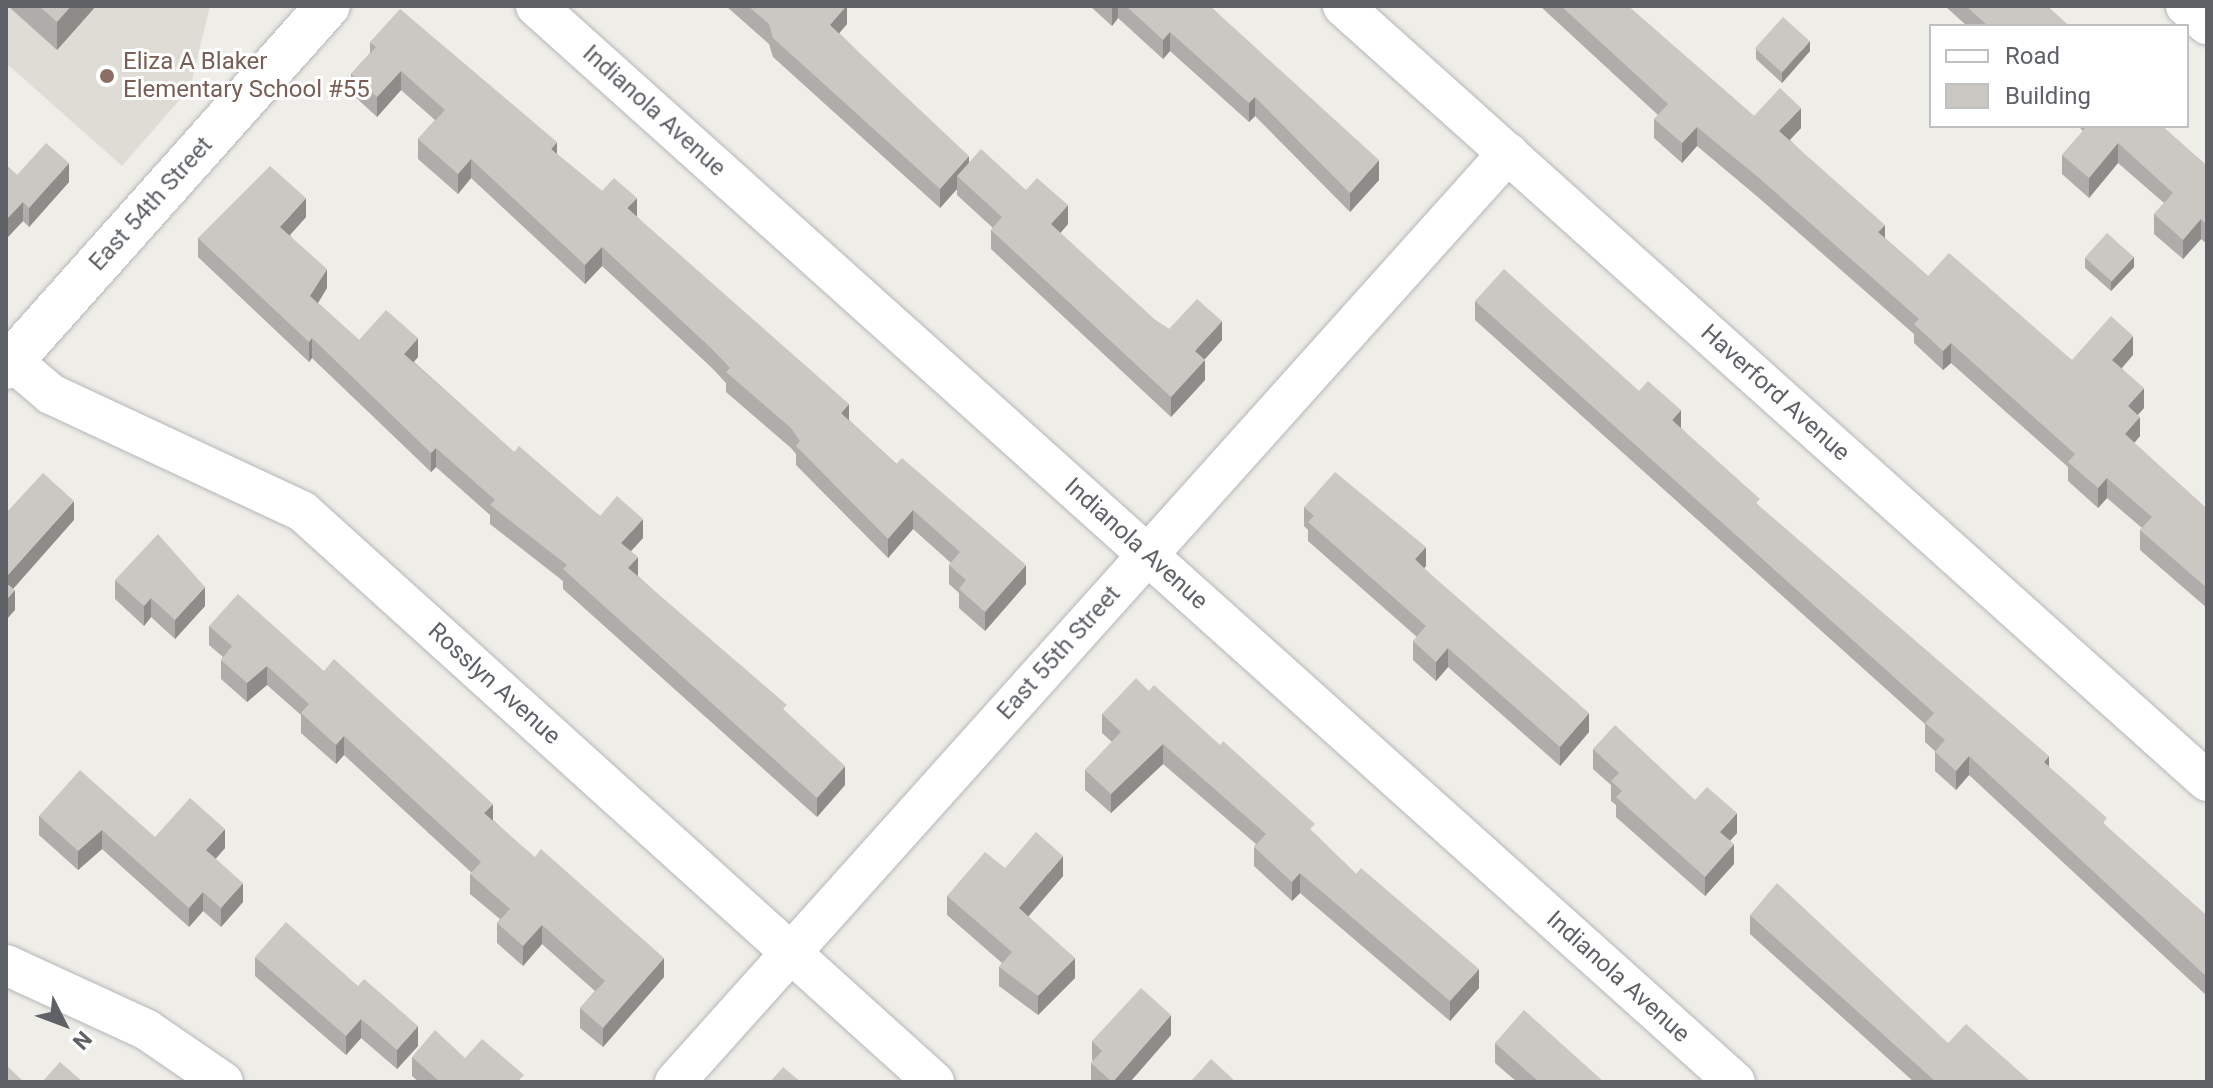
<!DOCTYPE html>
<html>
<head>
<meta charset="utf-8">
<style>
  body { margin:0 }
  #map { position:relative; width:2213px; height:1088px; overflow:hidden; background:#efede7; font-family:Roboto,sans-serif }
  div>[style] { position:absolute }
  .education>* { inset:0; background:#dfdcd5 }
  .roads { filter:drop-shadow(0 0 2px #b4b7ba) drop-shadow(0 0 2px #b4b7ba) }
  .minor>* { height:40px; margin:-20px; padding:0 20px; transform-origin:20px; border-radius:20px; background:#fff }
  .tertiary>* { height:44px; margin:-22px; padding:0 22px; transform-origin:22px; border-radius:22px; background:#fff }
  .wall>* { inset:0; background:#afaca9 }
  .shaded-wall>* { inset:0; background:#8e8c89 }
  .building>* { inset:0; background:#cbc8c4; transform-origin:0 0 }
  .dots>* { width:22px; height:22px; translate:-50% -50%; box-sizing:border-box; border:4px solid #fff; border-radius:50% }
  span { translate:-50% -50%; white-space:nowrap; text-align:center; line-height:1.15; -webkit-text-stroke:6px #fff; paint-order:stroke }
  .education-label { font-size:24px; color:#785e54 }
  .left { translate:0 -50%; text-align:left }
  .street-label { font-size:24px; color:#5e6266 }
  .frame { position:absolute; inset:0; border:8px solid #5e6266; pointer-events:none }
  .legend { position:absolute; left:1929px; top:24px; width:260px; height:104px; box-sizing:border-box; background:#fff; border:2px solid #bfc0c2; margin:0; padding:10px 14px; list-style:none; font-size:24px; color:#5e6266 }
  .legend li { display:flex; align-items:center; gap:16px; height:40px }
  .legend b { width:40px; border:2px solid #bfc0c2 }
  .north { position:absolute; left:24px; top:984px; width:80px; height:80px; -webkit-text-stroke:6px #fff; paint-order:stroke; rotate:132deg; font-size:22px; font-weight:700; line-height:32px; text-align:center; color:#5e6266 }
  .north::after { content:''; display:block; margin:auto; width:28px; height:36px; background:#5e6266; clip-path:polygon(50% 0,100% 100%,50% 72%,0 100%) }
</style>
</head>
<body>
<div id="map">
  <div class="education">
    <i style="clip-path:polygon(6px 6px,210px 6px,190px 88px,122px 166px,6px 63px)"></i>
  </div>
  <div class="roads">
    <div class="minor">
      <i style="left:536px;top:6px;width:1611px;rotate:41.91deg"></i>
      <i style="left:1343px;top:6px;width:1161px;rotate:41.89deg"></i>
      <i style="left:2186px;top:6px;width:28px;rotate:41deg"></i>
      <i style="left:6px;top:356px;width:59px;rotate:40.2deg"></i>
      <i style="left:51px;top:394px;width:277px;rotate:25deg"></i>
      <i style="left:302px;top:511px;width:852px;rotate:42.1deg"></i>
      <i style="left:6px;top:965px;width:155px;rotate:24.7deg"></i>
      <i style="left:147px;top:1030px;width:92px;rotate:34.4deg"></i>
      <i style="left:675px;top:1082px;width:1248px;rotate:-48.12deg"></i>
    </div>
    <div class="tertiary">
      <i style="left:6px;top:367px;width:484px;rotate:-48.3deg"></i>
    </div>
  </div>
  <div class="wall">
    <i style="clip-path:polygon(8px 6px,96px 6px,57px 50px)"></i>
    <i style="clip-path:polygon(726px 6px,847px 6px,847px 24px,839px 33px,969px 162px,1026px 190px,1068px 224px,1060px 233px,1155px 320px,1169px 329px,1222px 340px,1204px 360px,1205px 380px,1171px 417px,991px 249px,991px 230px,993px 228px,957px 195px,957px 189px,940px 208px,773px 57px,769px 44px)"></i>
    <i style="clip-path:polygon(1090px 6px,1210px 6px,1379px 180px,1350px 212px,1255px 116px,1249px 122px,1170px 51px,1163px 59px,1118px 18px,1112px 26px)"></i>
    <i style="clip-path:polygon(1540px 6px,1628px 6px,1754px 116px,1801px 128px,1790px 140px,1885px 238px,1928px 276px,2072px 360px,2133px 355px,2122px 368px,2144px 408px,2138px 415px,2140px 436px,2134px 443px,2207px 509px,2207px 608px,2140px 550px,2140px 530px,2142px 528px,2107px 498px,2098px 508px,2068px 481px,2068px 467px,1951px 363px,1943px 370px,1914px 343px,1914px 334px,1759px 198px,1697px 146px,1682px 163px,1654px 138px,1654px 119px,1658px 115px)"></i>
    <i style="clip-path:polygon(1945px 6px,2047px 6px,2069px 26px,1967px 26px)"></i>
    <i style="clip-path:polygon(370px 42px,557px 154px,602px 191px,637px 217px,849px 420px,1026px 584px,985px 631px,959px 608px,959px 593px,949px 584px,949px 565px,951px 563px,913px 529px,888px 558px,796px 465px,796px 454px,791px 448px,726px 392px,726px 383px,712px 368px,602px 266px,585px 284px,471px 178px,458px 194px,418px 159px,418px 139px,435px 120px,401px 90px,377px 117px,351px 93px,351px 74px,370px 53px)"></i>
    <i style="clip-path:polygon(1756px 49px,1810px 51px,1782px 83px,1756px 59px)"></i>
    <i style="clip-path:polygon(2078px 126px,2162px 126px,2207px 166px,2207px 244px,2201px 239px,2183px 259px,2154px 234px,2154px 214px,2164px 203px,2118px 163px,2089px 198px,2062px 174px,2062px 155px,2083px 131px)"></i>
    <i style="clip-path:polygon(6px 165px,17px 175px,69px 182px,29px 227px,23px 221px,6px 239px)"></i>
    <i style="clip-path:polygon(306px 217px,290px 235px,327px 288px,318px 303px,359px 340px,418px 357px,414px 362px,514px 452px,600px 516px,643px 538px,631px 551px,638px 576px,787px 713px,845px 785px,817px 817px,563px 589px,563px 581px,490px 524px,490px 515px,436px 467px,431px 472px,312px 358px,309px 362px,198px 257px,198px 238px)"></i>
    <i style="clip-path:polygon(2085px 258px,2134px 267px,2111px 291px,2085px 268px)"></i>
    <i style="clip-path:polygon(1475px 301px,1639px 391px,1681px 428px,1760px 507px,2049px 767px,2107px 827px,2207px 916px,2207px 996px,1969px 775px,1956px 790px,1935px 771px,1935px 751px,1925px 742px,1925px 724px,1475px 320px)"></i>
    <i style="clip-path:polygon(1304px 507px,1426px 566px,1424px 568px,1589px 732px,1560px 766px,1448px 667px,1436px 681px,1413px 660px,1413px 641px,1417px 637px,1308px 541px,1308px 530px,1304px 526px)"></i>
    <i style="clip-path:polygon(115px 580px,205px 606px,175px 639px,151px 617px,144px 626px,115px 599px)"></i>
    <i style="clip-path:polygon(209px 626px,324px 671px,493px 820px,664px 977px,603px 1047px,580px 1028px,580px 1008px,595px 991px,542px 944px,523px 966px,497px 943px,497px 923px,500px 919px,470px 894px,470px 874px,472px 873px,344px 755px,336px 764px,301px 733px,301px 715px,267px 685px,247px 702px,221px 679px,221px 660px,223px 657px,209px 645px)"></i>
    <i style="clip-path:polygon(1149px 691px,1315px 834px,1356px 874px,1479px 988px,1450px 1021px,1300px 893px,1292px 901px,1254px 866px,1254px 847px,1256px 844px,1163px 764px,1111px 813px,1085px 790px,1085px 770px,1112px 742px,1102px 733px,1102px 714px)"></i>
    <i style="clip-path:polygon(1593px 749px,1695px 800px,1737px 833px,1730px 841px,1734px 864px,1705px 896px,1616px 817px,1616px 805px,1611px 801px,1611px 785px,1593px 769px)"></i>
    <i style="clip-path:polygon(39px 816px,155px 837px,225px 848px,215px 859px,243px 902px,221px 927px,203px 911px,189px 927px,102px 849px,78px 870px,39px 835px)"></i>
    <i style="clip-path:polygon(1005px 868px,1063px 876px,1028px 917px,1075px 978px,1038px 1015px,999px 986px,999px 967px,1002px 963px,947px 915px,947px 896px)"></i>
    <i style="clip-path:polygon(1750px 915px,1948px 1043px,2031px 1082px,1914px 1082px,1750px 934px)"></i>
    <i style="clip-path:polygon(255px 957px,418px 1046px,397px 1069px,361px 1038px,346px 1055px,255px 976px)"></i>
    <i style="clip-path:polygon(1171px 1035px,1130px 1082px,1091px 1082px,1091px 1063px,1093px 1061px,1092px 1060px,1092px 1041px)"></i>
    <i style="clip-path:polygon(1495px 1043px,1604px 1082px,1517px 1082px,1495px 1063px)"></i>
    <i style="clip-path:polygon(412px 1057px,465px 1058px,524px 1082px,419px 1082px,412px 1076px)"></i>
  </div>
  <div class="shaded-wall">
    <i style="clip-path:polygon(71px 6px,96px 6px,57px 50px,57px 22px)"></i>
    <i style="clip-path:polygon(847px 6px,847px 24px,830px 44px,830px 25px)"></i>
    <i style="clip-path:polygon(1112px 6px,1118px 6px,1118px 18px,1112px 26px)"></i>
    <i style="clip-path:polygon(1170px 32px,1170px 51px,1163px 59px,1163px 40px)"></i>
    <i style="clip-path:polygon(1810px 41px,1810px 51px,1782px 83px,1782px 73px)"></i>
    <i style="clip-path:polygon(401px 71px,401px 90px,377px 117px,377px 97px)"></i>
    <i style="clip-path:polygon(1255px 97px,1255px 116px,1249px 122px,1249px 103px)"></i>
    <i style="clip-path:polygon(1801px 108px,1801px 128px,1779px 151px,1779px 131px)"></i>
    <i style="clip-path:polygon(1697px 127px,1697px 146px,1682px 163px,1682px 143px)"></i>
    <i style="clip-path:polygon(557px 142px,557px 162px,551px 149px)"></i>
    <i style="clip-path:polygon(2118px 143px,2118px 163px,2089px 198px,2089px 178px)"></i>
    <i style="clip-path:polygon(969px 156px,969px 176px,957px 176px,957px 189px,940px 208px,940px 189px)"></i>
    <i style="clip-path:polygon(471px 159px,471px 178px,458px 194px,458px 174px)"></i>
    <i style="clip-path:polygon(1379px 160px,1379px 180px,1350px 212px,1350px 193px)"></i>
    <i style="clip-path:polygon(69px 163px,69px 182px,29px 227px,29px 208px)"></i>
    <i style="clip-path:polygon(306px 198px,306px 217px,280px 246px,280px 227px)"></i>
    <i style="clip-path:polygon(637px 198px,637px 217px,627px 208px)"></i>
    <i style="clip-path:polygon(23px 202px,23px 221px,6px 239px,6px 220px)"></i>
    <i style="clip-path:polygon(1068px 205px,1068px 224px,1051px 244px,1051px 224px)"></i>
    <i style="clip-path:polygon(2201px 219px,2201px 239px,2183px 259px,2183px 240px)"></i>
    <i style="clip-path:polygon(1885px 225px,1885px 244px,1878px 232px)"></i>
    <i style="clip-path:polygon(602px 247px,602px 266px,585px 284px,585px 265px)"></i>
    <i style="clip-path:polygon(2134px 257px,2134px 267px,2111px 291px,2111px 281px)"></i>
    <i style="clip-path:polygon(327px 269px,327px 288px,310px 316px,310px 296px)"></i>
    <i style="clip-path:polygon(1222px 321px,1222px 340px,1195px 370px,1195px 351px)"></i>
    <i style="clip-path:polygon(2133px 336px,2133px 355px,2112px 379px,2112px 360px)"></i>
    <i style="clip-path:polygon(312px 338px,312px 358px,309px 362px,309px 342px)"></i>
    <i style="clip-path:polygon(418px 338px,418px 357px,404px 373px,404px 354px)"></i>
    <i style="clip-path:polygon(1951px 343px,1951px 363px,1943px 370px,1943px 351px)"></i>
    <i style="clip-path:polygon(1205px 360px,1205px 380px,1171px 417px,1171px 397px)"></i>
    <i style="clip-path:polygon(2144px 388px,2144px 408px,2128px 425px,2128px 406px)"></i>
    <i style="clip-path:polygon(849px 404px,849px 424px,841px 413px)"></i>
    <i style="clip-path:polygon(1681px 410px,1681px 429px,1672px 420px)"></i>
    <i style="clip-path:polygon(2140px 417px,2140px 436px,2125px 454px,2125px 434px)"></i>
    <i style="clip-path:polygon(436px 448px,436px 467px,431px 472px,431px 453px)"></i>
    <i style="clip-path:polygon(2107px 478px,2107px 498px,2098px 508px,2098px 488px)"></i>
    <i style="clip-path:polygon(74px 501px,74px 520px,6px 597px,6px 577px)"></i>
    <i style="clip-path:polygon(913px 510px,913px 529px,888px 558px,888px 539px)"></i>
    <i style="clip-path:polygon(643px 519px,643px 538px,621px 562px,621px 543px)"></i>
    <i style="clip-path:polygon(1426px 547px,1426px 566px,1415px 578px,1415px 559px)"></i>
    <i style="clip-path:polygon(638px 557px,638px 576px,628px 568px)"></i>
    <i style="clip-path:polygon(1026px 565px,1026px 584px,985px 631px,985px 612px)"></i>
    <i style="clip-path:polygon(205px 587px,205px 606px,175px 639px,175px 620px)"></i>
    <i style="clip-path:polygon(15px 590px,15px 610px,6px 620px,6px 600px)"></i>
    <i style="clip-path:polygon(151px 598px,151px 617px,144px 626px,144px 606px)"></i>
    <i style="clip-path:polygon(1448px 648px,1448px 667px,1436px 681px,1436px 662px)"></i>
    <i style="clip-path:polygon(267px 666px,267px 685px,247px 702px,247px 683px)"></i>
    <i style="clip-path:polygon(1589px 713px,1589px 732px,1560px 766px,1560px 747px)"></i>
    <i style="clip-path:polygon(344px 736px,344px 755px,336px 764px,336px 745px)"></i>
    <i style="clip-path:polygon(1163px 744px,1163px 764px,1111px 813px,1111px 794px)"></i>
    <i style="clip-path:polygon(1969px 756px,1969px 775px,1956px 790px,1956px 771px)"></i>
    <i style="clip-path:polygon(2049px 756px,2049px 775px,2044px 762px)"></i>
    <i style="clip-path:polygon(845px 766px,845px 785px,817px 817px,817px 798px)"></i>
    <i style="clip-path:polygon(493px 804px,493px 823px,484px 813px)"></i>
    <i style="clip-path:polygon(1737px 813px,1737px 833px,1720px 851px,1720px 832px)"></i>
    <i style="clip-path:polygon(225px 829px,225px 848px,206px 870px,206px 850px)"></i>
    <i style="clip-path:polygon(102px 830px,102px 849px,78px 870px,78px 851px)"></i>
    <i style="clip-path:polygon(1734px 844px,1734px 864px,1705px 896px,1705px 877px)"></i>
    <i style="clip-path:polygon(1063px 856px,1063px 876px,1019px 927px,1019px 908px)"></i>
    <i style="clip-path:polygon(1300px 873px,1300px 893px,1292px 901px,1292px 882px)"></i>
    <i style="clip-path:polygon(243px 883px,243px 902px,221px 927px,221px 908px)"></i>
    <i style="clip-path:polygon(203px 892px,203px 911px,189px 927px,189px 908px)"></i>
    <i style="clip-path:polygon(542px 925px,542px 944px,523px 966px,523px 946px)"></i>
    <i style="clip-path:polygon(664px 958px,664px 977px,603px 1047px,603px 1028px)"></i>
    <i style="clip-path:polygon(1075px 958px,1075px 978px,1038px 1015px,1038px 996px)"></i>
    <i style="clip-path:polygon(1479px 969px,1479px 988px,1450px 1021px,1450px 1001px)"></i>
    <i style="clip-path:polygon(1171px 1015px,1171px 1035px,1130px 1082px,1113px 1082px)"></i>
    <i style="clip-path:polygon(361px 1019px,361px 1038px,346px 1055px,346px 1036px)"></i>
    <i style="clip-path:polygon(418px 1026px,418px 1046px,397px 1069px,397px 1050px)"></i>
  </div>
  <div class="building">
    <i style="clip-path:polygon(39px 6px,71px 6px,57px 22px)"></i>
    <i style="clip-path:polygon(748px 6px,846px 6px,830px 25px,969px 156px,940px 189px,773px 38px,769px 24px)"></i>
    <i style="clip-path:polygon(1126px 6px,1210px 6px,1379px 160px,1350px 193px,1255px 97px,1249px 103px,1170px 32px,1163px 40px)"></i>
    <i style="clip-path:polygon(1561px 6px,1628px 6px,1754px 116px,1780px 88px,1801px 108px,1779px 131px,1885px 225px,1878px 232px,1928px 276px,1949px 253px,2072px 360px,2111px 316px,2133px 336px,2112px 360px,2144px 388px,2128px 406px,2140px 417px,2125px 434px,2207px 509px,2207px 588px,2140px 530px,2152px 517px,2107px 478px,2098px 488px,2068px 462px,2075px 454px,1951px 343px,1943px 351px,1914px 324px,1919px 319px,1759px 178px,1697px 127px,1682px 143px,1654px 119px,1668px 104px)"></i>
    <i style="clip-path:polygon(1966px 6px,2047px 6px,2069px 26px,1988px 26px)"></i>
    <i style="clip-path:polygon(400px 9px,557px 142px,551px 149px,602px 191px,614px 178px,637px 198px,627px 208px,849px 404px,841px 413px,896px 464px,902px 458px,1026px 565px,985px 612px,959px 589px,966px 580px,949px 565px,960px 552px,913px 510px,888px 539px,796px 446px,800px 441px,791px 428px,726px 372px,730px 368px,712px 349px,602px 247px,585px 265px,471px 159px,458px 174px,418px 139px,445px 110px,401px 71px,377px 97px,351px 74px,376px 47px,370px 42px)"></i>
    <i style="left:1783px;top:17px;width:36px;height:42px;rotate:42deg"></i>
    <i style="clip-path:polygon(2087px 126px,2162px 126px,2207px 166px,2207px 225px,2201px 219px,2183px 240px,2154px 214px,2173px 193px,2118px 143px,2089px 178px,2062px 155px)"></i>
    <i style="clip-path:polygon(46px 143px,69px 163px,29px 208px,23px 202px,6px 220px,6px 165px,17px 175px)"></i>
    <i style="clip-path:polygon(981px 149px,1026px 190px,1037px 178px,1068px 205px,1051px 224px,1155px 320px,1169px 329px,1197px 299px,1222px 321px,1195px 351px,1205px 360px,1171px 397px,991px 230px,1002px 217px,957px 176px)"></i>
    <i style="clip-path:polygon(270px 166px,306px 198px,280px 227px,327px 269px,310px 296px,359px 340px,386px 310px,418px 338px,404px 354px,514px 452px,519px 446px,600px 516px,617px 496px,643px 519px,621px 543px,638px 557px,628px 568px,787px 705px,783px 709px,845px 766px,817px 798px,563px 569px,567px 565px,490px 505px,495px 500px,436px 448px,431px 453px,312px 338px,309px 342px,198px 238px)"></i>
    <i style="left:2107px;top:233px;width:36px;height:33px;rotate:42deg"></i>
    <i style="clip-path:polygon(1504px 269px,1639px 391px,1648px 381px,1681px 410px,1672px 420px,1760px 499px,1756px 503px,2049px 756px,2044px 762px,2107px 818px,2103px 823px,2207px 916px,2207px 977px,1969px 756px,1956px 771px,1935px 752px,1945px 740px,1925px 723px,1934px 713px,1475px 301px)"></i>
    <i style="clip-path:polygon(1335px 472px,1426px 547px,1415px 559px,1426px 570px,1589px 713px,1560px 747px,1448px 648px,1436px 662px,1413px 641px,1426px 626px,1308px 522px,1314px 516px,1304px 507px)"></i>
    <i style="clip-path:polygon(43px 473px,74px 501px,6px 577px,6px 513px)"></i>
    <i style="clip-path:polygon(158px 534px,205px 587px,175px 620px,151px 598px,144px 606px,115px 580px)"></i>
    <i style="clip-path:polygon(6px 583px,15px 590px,6px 600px)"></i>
    <i style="clip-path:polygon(238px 594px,324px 671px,334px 659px,493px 804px,484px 813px,535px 857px,541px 849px,664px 958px,603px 1028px,580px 1008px,605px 981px,542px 925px,523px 946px,497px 923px,510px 909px,470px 874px,481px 862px,344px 736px,336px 745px,301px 713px,309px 704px,267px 666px,247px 683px,221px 660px,232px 646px,209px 626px)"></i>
    <i style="clip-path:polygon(1136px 678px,1149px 691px,1154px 685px,1220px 745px,1223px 741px,1315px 824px,1310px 829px,1356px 874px,1361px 868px,1479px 969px,1450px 1001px,1300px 873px,1292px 882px,1254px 847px,1266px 834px,1163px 744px,1111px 794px,1085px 770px,1121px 732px,1102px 714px)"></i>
    <i style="clip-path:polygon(1615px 725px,1695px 800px,1707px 787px,1737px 813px,1720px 832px,1734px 844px,1705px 877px,1616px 797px,1622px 791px,1611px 781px,1619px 773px,1593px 749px)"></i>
    <i style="clip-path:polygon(80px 770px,155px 837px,190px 798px,225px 829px,206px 850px,243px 883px,221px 908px,203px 892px,189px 908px,102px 830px,78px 851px,39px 816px)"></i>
    <i style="clip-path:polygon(1036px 832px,1063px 856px,1019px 908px,1075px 958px,1038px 996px,999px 967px,1012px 952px,947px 896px,985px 852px,1005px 868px)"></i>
    <i style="clip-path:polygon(1777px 883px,1948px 1043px,1966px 1024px,2031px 1082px,1936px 1082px,1750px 915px)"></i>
    <i style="clip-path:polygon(286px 922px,358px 986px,364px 979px,418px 1026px,397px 1050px,361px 1019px,346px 1036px,255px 957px)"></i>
    <i style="clip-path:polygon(1141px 988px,1171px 1015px,1113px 1082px,1112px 1082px,1091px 1063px,1102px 1051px,1092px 1041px)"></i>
    <i style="clip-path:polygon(1524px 1010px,1604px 1082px,1539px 1082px,1495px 1043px)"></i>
    <i style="clip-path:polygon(435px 1030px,465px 1058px,482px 1039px,524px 1075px,517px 1082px,440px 1082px,412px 1057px)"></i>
    <i style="clip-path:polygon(1211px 1059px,1236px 1082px,1190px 1082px)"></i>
    <i style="clip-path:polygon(60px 1062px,83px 1082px,42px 1082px)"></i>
    <i style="clip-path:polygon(6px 1065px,24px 1082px,6px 1082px)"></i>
    <i style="clip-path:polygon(783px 1067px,801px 1082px,770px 1082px)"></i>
  </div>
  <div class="dots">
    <i style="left:107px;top:76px;background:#8d6e63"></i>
  </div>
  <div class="education-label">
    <span class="left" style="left:123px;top:76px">Eliza A Blaker<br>Elementary School #55</span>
  </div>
  <div class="street-label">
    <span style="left:654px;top:111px;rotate:42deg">Indianola Avenue</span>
    <span style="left:151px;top:204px;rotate:-48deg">East 54th Street</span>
    <span style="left:1775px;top:393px;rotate:42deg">Haverford Avenue</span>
    <span style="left:1136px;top:544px;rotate:42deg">Indianola Avenue</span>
    <span style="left:1059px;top:653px;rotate:-48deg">East 55th Street</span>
    <span style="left:494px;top:684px;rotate:42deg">Rosslyn Avenue</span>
    <span style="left:1618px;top:977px;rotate:42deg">Indianola Avenue</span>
  </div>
  <div class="frame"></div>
  <ul class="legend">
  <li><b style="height:10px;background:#fff"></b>Road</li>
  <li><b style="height:22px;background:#cbc8c4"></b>Building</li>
  </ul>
  <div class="north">N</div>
</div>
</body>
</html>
